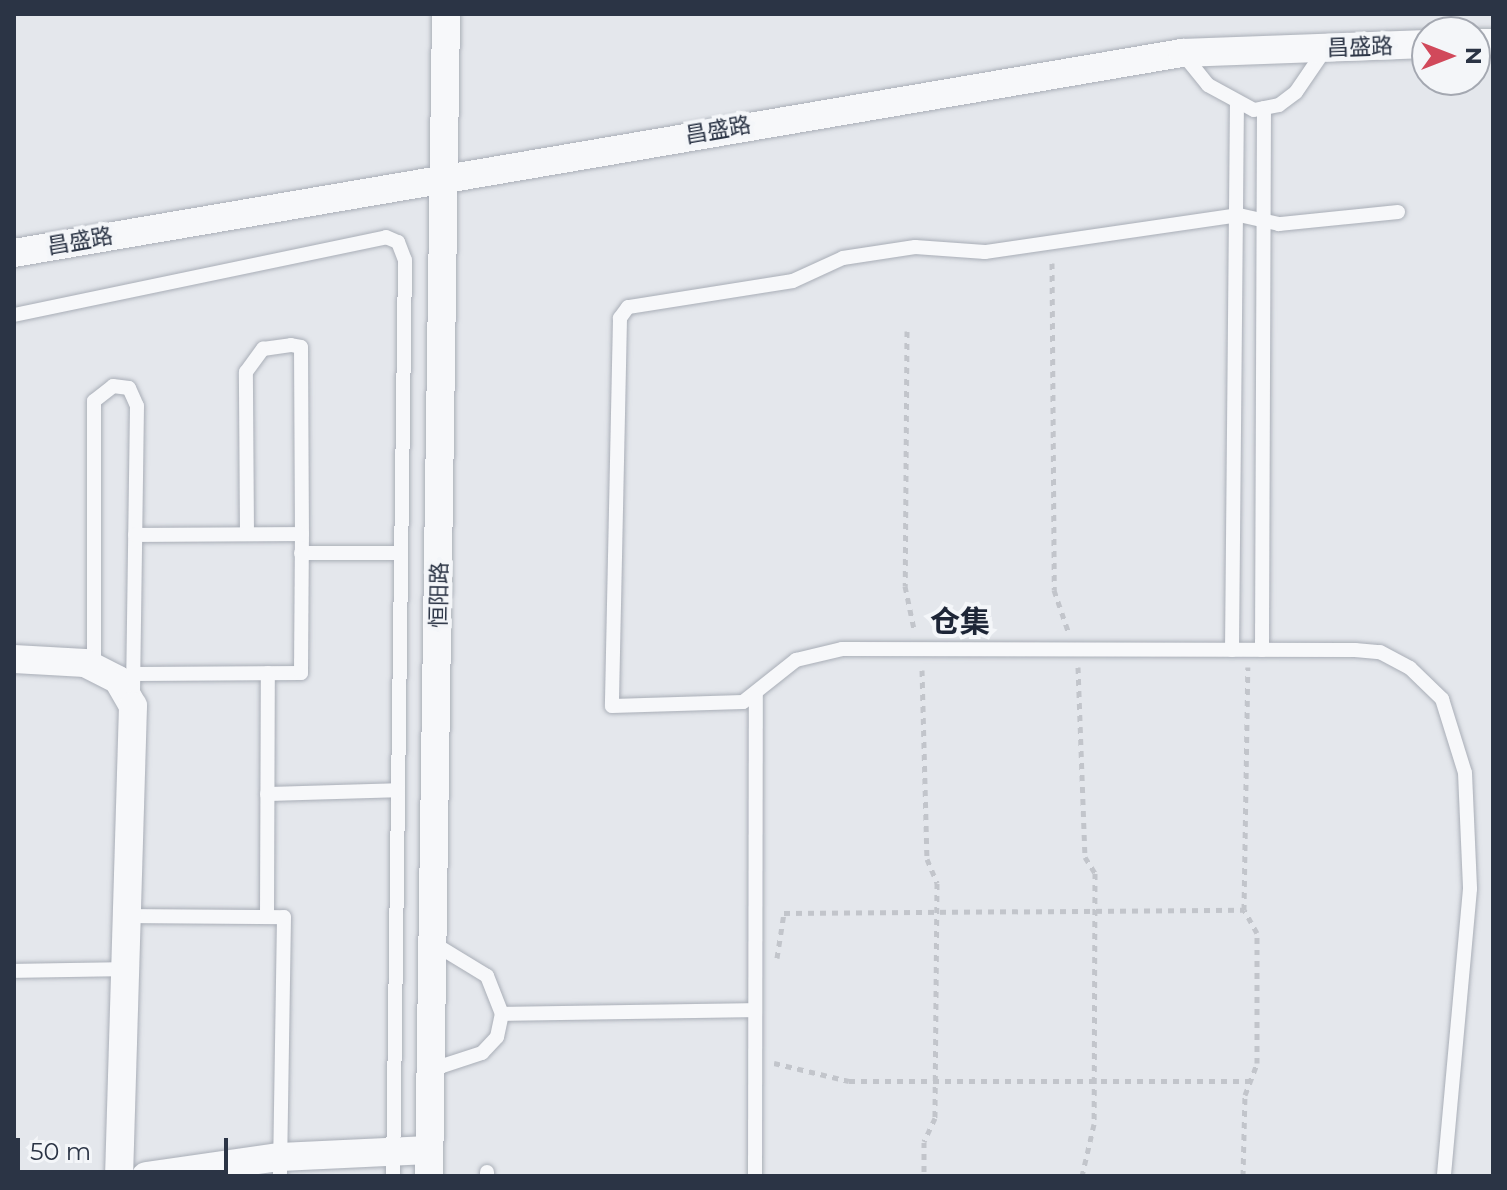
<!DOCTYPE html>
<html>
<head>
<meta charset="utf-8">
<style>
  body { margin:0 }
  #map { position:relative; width:1507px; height:1190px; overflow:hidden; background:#e4e7ec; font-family:Montserrat,"Noto Sans SC",sans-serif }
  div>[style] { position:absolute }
  .path>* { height:5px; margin-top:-2.5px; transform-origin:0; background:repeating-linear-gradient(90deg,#c2c5cb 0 6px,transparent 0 12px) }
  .roads { filter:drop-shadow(0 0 2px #a9aeb7) drop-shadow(0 0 2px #a9aeb7) }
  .lane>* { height:14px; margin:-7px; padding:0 7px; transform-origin:7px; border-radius:7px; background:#f7f8fa }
  .street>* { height:28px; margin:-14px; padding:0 14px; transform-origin:14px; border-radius:14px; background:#f7f8fa }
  span { translate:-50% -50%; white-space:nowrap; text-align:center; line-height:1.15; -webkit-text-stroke:8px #f4f6f9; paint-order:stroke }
  .street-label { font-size:22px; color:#2b3445 }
  .district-label { font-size:30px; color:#1d2536; font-weight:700 }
  .frame { position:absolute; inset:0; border:16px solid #2b3445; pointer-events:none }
  .north { position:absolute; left:1411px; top:16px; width:80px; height:80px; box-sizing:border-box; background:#f4f6f9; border:2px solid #a4a8b1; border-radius:50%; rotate:90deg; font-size:22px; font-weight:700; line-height:32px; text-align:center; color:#2b3445 }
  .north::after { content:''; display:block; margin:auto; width:28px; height:36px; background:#d1495b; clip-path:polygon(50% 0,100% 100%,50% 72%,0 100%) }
  .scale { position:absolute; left:16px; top:1138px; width:212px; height:36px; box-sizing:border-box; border:4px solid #2b3445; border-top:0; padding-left:10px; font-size:24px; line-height:28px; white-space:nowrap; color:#2b3445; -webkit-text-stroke:6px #f4f6f9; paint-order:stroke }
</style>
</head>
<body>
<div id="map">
  <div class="path">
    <i style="left:1052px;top:263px;width:327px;rotate:89.6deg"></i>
    <i style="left:1054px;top:590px;width:43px;rotate:71.1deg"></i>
    <i style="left:907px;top:331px;width:255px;rotate:90.4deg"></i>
    <i style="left:905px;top:586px;width:44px;rotate:78.2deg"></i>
    <i style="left:1078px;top:667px;width:190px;rotate:87.9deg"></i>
    <i style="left:1085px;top:857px;width:19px;rotate:58deg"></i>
    <i style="left:1095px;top:873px;width:251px;rotate:90.2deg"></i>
    <i style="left:1094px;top:1124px;width:53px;rotate:103deg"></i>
    <i style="left:922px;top:670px;width:189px;rotate:88.5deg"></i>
    <i style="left:927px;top:859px;width:26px;rotate:67deg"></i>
    <i style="left:937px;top:883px;width:235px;rotate:90.5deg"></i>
    <i style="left:935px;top:1118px;width:26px;rotate:115deg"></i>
    <i style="left:924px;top:1142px;width:34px;rotate:90deg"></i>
    <i style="left:777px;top:958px;width:46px;rotate:-81.2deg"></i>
    <i style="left:784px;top:913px;width:460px;rotate:-0.4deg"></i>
    <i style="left:774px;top:1063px;width:77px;rotate:13.5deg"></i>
    <i style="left:849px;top:1081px;width:401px"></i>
    <i style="left:1243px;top:1176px;width:81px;rotate:-88.6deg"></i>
    <i style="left:1245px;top:1095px;width:34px;rotate:-69deg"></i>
    <i style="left:1257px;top:1063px;width:130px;rotate:-90deg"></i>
    <i style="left:1257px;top:933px;width:26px;rotate:-119deg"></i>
    <i style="left:1244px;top:910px;width:243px;rotate:-89.1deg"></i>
  </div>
  <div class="roads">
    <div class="lane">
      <i style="left:1183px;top:54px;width:40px;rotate:51deg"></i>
      <i style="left:1208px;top:85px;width:52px;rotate:28.5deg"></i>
      <i style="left:1254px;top:110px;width:25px;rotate:-11deg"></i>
      <i style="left:1279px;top:105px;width:21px;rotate:-37deg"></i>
      <i style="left:1296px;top:92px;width:53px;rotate:-55.7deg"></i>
      <i style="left:1398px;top:212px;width:120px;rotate:174.2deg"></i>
      <i style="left:1279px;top:224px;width:41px;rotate:-167.3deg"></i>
      <i style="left:1239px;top:215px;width:257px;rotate:171.7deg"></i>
      <i style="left:985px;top:252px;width:70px;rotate:-175.9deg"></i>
      <i style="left:915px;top:247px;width:73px;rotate:171.3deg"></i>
      <i style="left:843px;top:258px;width:55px;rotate:155.3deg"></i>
      <i style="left:793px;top:281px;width:167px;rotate:171deg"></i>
      <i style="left:628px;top:307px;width:14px;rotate:126deg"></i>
      <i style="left:620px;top:318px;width:388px;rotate:91.2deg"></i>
      <i style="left:612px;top:706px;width:131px;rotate:-1.7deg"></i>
      <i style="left:743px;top:702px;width:68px;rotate:-38.4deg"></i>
      <i style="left:796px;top:660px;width:47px;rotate:-13.4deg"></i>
      <i style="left:842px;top:649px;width:513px;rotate:0.11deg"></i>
      <i style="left:1355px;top:650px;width:25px;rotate:5deg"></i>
      <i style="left:1380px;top:652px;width:34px;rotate:28deg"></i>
      <i style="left:1410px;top:668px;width:45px;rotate:44.1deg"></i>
      <i style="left:1442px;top:699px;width:77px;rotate:72.7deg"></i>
      <i style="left:1465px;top:773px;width:116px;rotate:87.5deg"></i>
      <i style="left:1470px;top:889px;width:288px;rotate:95.2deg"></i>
      <i style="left:14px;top:315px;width:380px;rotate:-11.8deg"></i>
      <i style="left:386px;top:237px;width:13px;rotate:23deg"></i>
      <i style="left:398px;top:242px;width:19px;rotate:69deg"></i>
      <i style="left:405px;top:260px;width:916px;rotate:90.75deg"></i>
      <i style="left:247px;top:534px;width:162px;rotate:-90.4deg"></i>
      <i style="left:246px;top:372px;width:29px;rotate:-54deg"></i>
      <i style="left:263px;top:349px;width:28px;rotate:-8deg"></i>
      <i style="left:291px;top:345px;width:10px;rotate:11deg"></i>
      <i style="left:301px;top:347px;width:187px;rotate:89.7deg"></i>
      <i style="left:301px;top:553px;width:100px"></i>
      <i style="left:1232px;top:650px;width:547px;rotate:-89.48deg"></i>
      <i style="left:1262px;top:650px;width:542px;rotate:-89.79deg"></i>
      <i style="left:94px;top:668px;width:267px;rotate:-90deg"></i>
      <i style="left:94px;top:401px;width:24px;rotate:-38deg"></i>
      <i style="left:113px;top:386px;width:16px;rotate:7deg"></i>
      <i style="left:129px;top:388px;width:20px;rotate:66deg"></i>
      <i style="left:137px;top:406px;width:291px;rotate:90.8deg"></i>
      <i style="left:133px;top:674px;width:168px;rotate:-0.3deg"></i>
      <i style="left:301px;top:673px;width:139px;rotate:-89.6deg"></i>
      <i style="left:302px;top:534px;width:167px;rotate:179.7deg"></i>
      <i style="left:267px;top:794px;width:131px;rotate:-1.7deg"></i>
      <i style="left:127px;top:916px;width:157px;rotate:0.4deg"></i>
      <i style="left:284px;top:917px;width:259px;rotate:90.9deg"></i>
      <i style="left:267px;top:916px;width:243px;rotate:-89.8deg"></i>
      <i style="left:14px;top:971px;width:111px;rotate:-1deg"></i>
      <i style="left:502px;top:1014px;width:253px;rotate:-0.9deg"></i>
      <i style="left:430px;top:1070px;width:55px;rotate:-18.1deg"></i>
      <i style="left:482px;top:1053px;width:22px;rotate:-47deg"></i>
      <i style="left:497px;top:1037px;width:24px;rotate:-78deg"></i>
      <i style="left:502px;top:1014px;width:41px;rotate:-111.5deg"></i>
      <i style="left:487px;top:976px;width:63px;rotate:-148.6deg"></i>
      <i style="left:487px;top:1176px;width:4px;rotate:-90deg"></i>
      <i style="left:755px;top:1176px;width:481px;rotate:-89.9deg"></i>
    </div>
    <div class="street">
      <i style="left:1475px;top:43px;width:18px"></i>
      <i style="left:14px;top:253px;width:1185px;rotate:-9.72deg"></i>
      <i style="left:1182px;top:53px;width:245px;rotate:-2.1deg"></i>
      <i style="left:14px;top:659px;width:71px;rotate:3.2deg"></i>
      <i style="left:85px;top:663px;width:37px;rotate:27deg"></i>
      <i style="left:118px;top:680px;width:30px;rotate:60deg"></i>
      <i style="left:133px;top:706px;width:470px;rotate:91.7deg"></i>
      <i style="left:146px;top:1176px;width:135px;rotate:-8.1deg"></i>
      <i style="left:280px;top:1157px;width:149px;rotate:-2.7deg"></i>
      <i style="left:429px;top:1176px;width:1162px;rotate:-89.16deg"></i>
    </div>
  </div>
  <div class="street-label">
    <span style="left:1360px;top:47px;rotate:-2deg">昌盛路</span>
    <span style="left:718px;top:130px;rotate:-10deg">昌盛路</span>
    <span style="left:80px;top:241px;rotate:-10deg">昌盛路</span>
    <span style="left:439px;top:595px;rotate:-89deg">恒阳路</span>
  </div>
  <div class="district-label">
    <span style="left:960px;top:622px">仓集</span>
  </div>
  <div class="frame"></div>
  <div class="north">N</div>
  <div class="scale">50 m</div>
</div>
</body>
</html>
